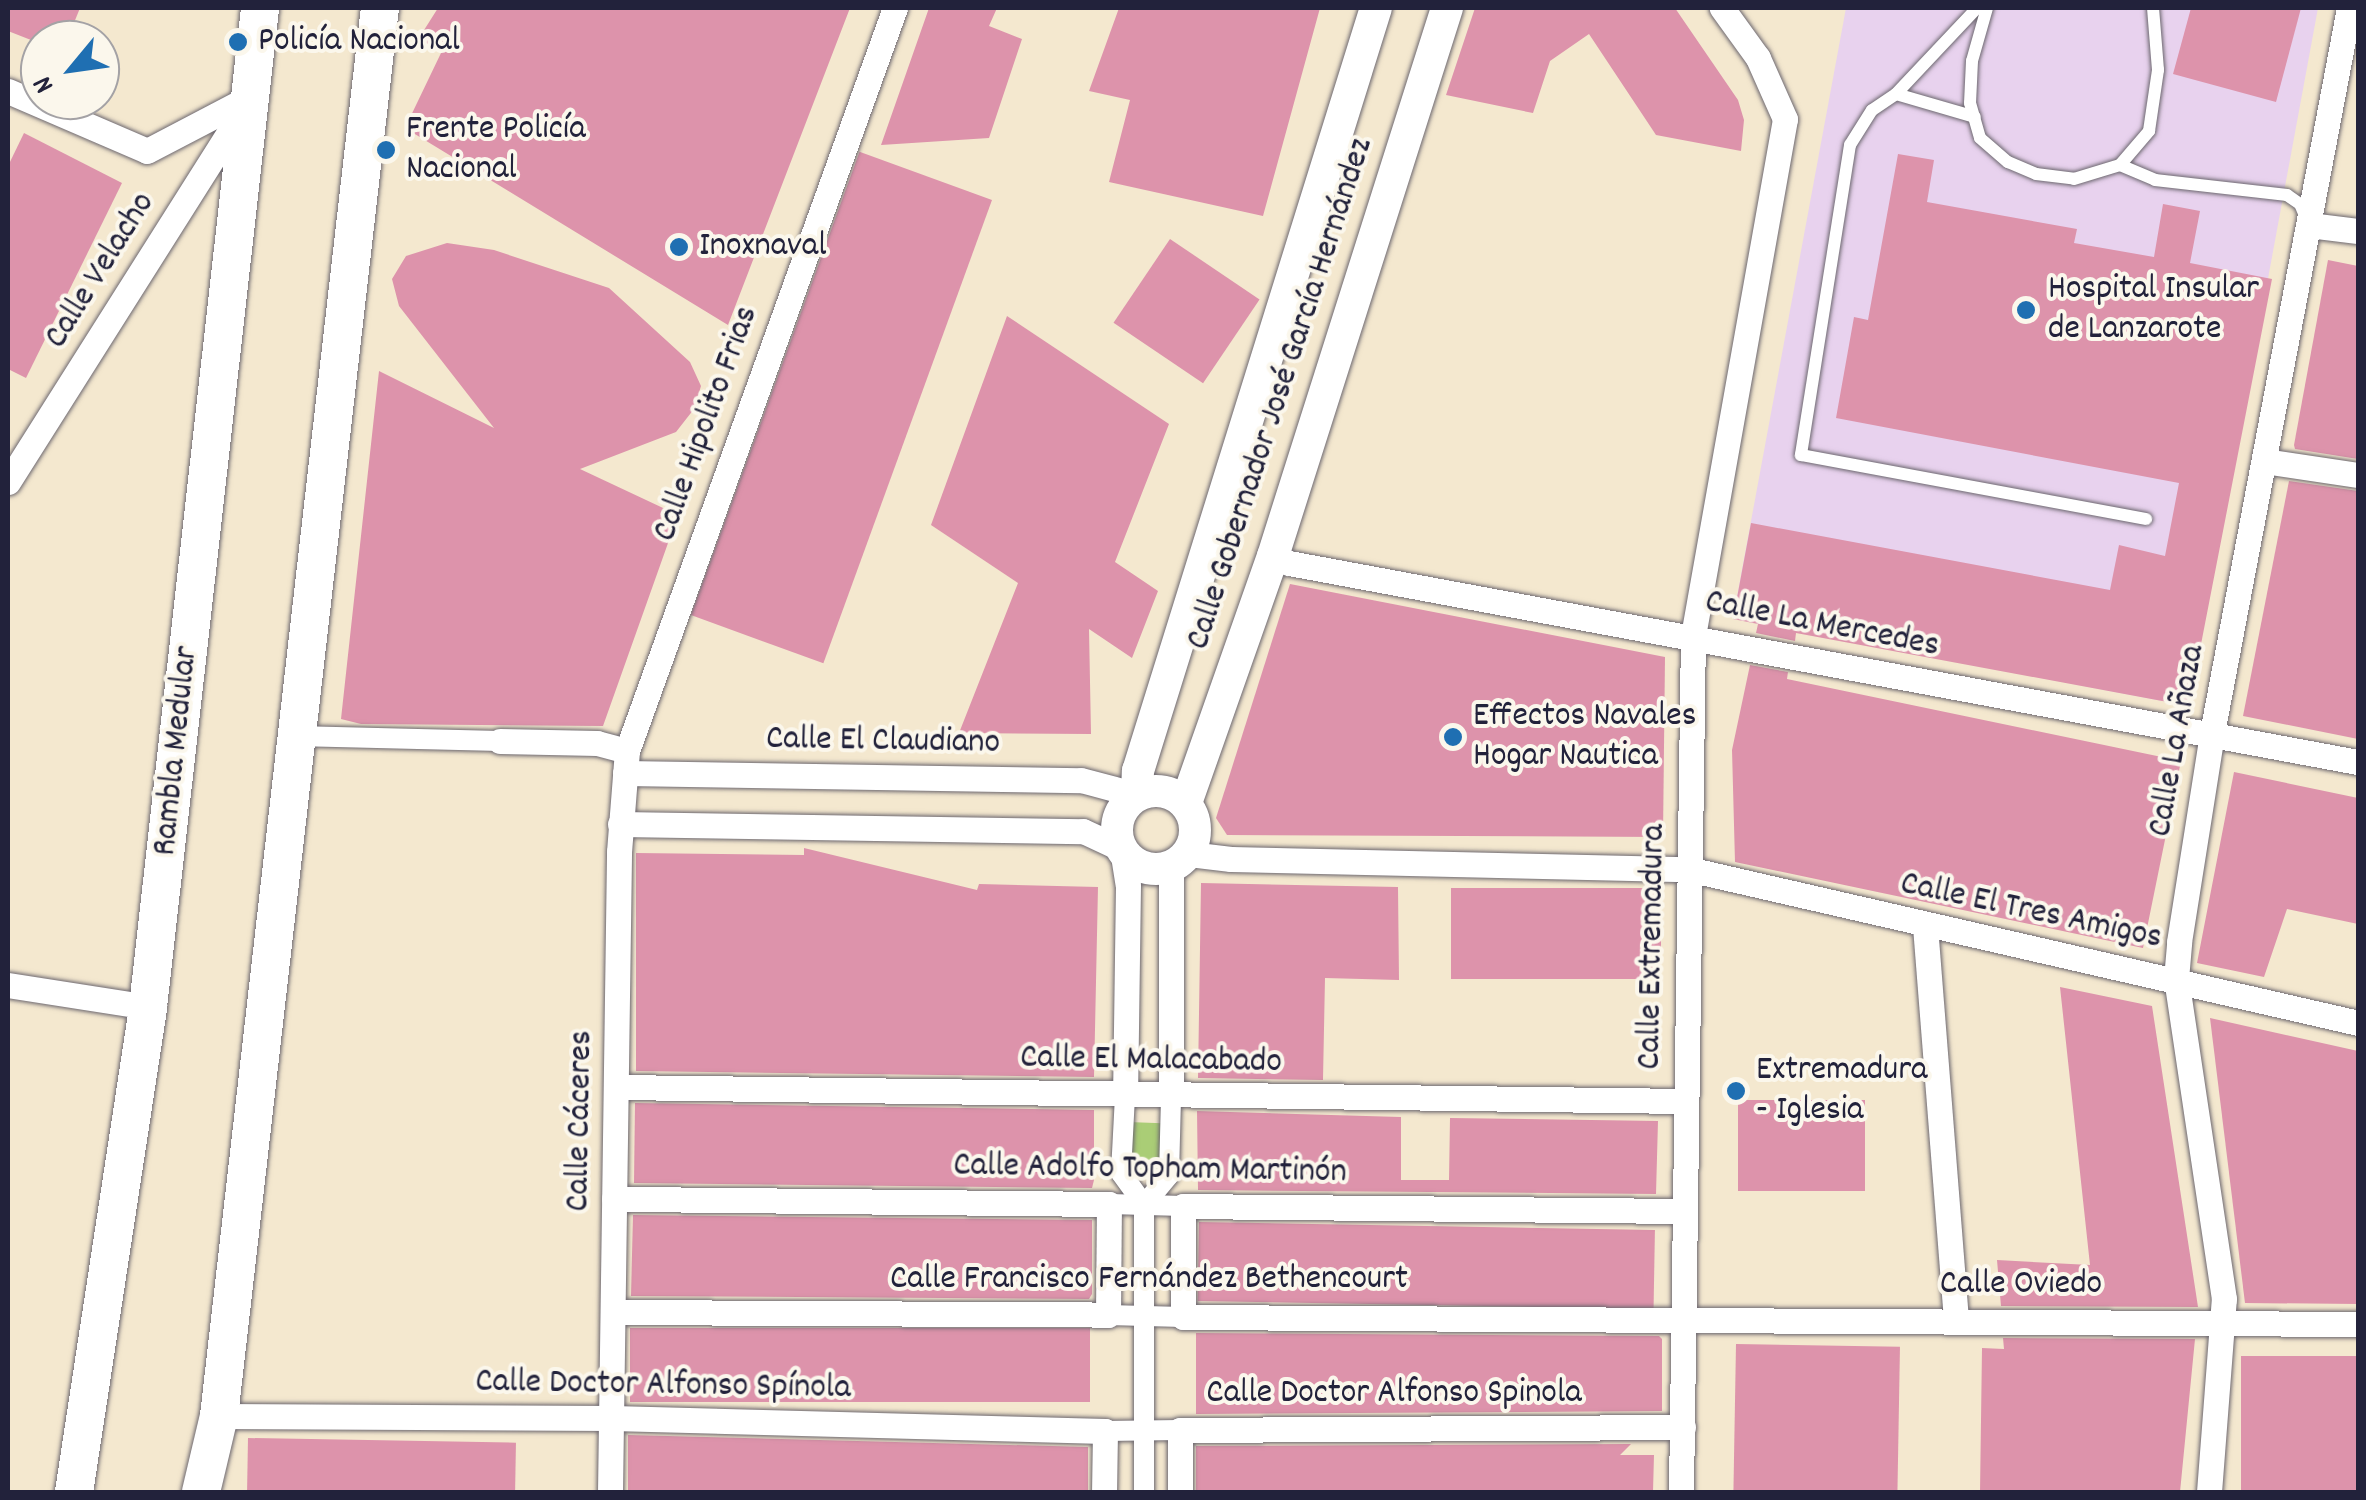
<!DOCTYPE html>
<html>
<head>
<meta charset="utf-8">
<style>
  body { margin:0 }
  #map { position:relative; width:2366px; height:1500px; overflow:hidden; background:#f4e8cf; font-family:Dekko,sans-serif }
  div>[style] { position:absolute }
  .built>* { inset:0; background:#e8d2ee }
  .green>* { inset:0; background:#aacd76; transform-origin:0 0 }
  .building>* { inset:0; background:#dd93ab; transform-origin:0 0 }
  .roads { filter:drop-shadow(0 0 2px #6c676f) drop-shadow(0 0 2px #6c676f) }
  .service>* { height:12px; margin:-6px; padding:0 6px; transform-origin:6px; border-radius:6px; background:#fff }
  .pedestrian>* { height:20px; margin:-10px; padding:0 10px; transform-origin:10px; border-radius:10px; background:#fff }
  .minor>* { height:25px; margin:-12.5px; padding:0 12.5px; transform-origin:12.5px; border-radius:12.5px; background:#fff }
  .tertiary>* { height:32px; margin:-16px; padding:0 16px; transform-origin:16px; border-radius:16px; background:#fff }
  .tertiary>.ring { margin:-16px; padding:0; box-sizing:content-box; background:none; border:32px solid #fff; border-radius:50% }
  .secondary>* { height:38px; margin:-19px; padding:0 19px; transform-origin:19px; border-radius:19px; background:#fff }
  .dots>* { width:28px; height:28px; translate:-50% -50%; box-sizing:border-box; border:5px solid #fbf7ec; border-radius:50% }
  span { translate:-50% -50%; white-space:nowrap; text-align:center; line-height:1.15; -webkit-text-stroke:8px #fbf7ec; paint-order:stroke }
  .poi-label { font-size:35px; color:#22223b }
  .left { translate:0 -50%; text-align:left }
  .street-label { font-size:35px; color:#22223b }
  .frame { position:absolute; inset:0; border:10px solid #22223b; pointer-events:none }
  .north { position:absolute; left:20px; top:20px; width:100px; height:100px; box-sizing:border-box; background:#fbf7ec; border:2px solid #a4a2a5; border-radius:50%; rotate:241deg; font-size:28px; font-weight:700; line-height:40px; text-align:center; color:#22223b }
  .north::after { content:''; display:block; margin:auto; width:35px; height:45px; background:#1f6fb2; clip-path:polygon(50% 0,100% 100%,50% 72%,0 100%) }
</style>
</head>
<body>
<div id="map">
  <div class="built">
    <i style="clip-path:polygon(1846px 8px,2318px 8px,2189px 706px,1740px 620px,1734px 613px)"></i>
  </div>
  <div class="green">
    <i style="left:1128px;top:1122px;width:34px;height:51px;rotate:2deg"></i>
  </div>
  <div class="building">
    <i style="clip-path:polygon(8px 8px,80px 8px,67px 40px,31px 40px,8px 31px)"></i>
    <i style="clip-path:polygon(438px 8px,850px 8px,728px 325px,405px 128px,441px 53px,419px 38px)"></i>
    <i style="clip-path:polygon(929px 8px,997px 8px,989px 26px,1022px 39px,989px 138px,881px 145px)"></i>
    <i style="clip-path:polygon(1119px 8px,1320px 8px,1263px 216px,1109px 182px,1130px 100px,1089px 91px)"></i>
    <i style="clip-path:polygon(1475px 8px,1675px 8px,1738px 100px,1744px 120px,1741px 151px,1656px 135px,1589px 34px,1550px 61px,1533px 113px,1446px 95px)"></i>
    <i style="clip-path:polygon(2191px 8px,2301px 8px,2276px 102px,2173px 74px)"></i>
    <i style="clip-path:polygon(24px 133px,122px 183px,26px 378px,8px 369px,8px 166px)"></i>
    <i style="clip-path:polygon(1898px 154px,1934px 160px,1927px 202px,2077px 229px,2074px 243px,2154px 257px,2163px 204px,2200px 211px,2190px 263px,2272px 279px,2189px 706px,1796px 633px,1795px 641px,1756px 633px,1758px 624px,1733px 619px,1751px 523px,2110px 590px,2119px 545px,2165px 556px,2179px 483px,1836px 418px,1854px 317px,1868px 320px)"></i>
    <i style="left:992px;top:200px;width:493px;height:141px;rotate:110deg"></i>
    <i style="left:1170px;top:239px;width:108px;height:101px;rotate:34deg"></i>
    <i style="clip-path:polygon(447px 243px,494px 250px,609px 288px,690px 362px,701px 386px,694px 409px,676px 432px,580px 469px,678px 515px,603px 726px,361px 724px,341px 719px,379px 371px,494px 428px,399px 306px,392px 279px,406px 256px)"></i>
    <i style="clip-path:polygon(2328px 260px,2358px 266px,2358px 459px,2295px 449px,2294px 445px)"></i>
    <i style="clip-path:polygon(1007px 316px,1169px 424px,1115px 562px,1158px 591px,1132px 658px,1089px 629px,1091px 734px,959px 733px,1018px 583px,931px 525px)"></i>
    <i style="clip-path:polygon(2289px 481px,2358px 491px,2358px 739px,2243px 716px)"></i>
    <i style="clip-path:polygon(1290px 584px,1665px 657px,1663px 837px,1227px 835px,1216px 818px)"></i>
    <i style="clip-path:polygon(1750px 665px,1788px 672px,1787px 679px,2181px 761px,2143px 948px,1735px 862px,1732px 750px)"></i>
    <i style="clip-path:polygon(2234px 772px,2358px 798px,2358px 924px,2287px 909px,2264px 977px,2197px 963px)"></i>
    <i style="clip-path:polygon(804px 848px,977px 890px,979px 884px,1098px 887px,1094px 1077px,636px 1071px,636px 853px,804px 855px)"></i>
    <i style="clip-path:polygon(1201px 883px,1398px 887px,1399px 980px,1325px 978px,1323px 1080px,1198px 1078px)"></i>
    <i style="left:1451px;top:888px;width:210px;height:91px"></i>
    <i style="clip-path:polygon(2060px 987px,2152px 1006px,2198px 1307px,2001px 1306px,1997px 1260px,2090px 1265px)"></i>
    <i style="clip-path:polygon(2210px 1018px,2358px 1051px,2358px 1304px,2245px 1303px)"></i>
    <i style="left:1738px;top:1100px;width:127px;height:91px"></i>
    <i style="clip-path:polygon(635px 1103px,1094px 1110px,1094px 1180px,1092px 1188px,634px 1183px)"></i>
    <i style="clip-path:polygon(1197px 1111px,1401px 1117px,1401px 1180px,1449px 1180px,1450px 1118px,1658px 1121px,1656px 1194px,1198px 1190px)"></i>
    <i style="clip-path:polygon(633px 1215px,1092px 1220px,1092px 1294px,1089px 1299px,631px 1296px)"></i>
    <i style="left:1199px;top:1222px;width:456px;height:79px;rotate:1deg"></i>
    <i style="left:630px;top:1328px;width:460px;height:74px"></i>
    <i style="clip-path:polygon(1196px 1333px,1659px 1336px,1662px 1339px,1662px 1411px,1196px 1414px)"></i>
    <i style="clip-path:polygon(2003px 1338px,2195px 1339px,2180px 1492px,1980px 1492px,1982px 1348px,2004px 1349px)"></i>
    <i style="left:1736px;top:1344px;width:164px;height:148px;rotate:1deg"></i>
    <i style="left:2358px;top:1356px;width:136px;height:117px;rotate:90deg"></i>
    <i style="clip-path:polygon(628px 1435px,1088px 1447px,1088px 1492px,628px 1492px)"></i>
    <i style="left:248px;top:1438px;width:268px;height:55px;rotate:1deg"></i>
    <i style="clip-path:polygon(1631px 1444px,1620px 1455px,1654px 1455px,1653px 1492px,1196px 1492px,1196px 1446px)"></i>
  </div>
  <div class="roads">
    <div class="service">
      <i style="left:1977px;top:8px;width:118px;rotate:133.3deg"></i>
      <i style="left:1896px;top:94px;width:29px;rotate:146deg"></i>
      <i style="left:1872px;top:110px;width:41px;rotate:122.2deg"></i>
      <i style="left:1850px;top:145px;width:314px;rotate:99deg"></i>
      <i style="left:1801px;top:455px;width:351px;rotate:10.5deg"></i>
      <i style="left:1987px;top:8px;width:55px;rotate:105.8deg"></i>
      <i style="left:1972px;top:61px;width:42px;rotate:92.7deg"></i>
      <i style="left:1970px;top:103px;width:36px;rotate:74deg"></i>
      <i style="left:1980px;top:138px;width:37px;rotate:41deg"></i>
      <i style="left:2008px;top:162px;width:30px;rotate:23deg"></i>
      <i style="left:2036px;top:174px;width:38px;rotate:7deg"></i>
      <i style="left:2074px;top:179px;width:48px;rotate:-16.9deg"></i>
      <i style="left:2120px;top:165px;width:38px;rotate:23deg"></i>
      <i style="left:2155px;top:180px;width:133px;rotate:6.5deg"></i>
      <i style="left:2287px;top:195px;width:16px;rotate:35deg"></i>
      <i style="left:2300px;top:204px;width:13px;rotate:67deg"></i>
      <i style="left:1896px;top:94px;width:82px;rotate:16.2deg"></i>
      <i style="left:2120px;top:165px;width:45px;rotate:-49.5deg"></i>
      <i style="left:2149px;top:131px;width:62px;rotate:-81.6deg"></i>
      <i style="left:2158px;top:70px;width:62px;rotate:-94.6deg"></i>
    </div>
    <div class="pedestrian">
      <i style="left:295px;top:736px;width:205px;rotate:1.4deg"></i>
      <i style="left:1125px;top:1096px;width:77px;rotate:93deg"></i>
      <i style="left:1121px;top:1173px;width:39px;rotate:54deg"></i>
      <i style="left:1144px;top:1205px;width:287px;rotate:90deg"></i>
      <i style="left:1109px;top:1204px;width:74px;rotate:1.5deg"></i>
      <i style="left:1144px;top:1205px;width:39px;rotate:-50deg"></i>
      <i style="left:1169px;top:1175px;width:78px;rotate:-88.5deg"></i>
      <i style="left:1108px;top:1315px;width:75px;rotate:1.5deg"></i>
      <i style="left:1105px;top:1431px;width:75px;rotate:-0.8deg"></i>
    </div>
    <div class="minor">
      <i style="left:8px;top:91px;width:151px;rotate:23.3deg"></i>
      <i style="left:147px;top:151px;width:119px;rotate:-27.6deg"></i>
      <i style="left:2309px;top:225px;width:49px;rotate:7deg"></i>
      <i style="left:2264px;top:461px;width:95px;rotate:8.5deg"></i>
      <i style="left:8px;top:482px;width:441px;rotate:-57.7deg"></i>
      <i style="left:1273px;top:556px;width:17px;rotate:24deg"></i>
      <i style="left:1289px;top:563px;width:1087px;rotate:10.55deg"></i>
      <i style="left:500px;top:741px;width:97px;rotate:1.2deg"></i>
      <i style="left:597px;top:743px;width:31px;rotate:15deg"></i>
      <i style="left:625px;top:773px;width:456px;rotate:0.9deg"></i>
      <i style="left:1081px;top:780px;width:58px;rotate:15deg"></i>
      <i style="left:620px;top:824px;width:463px;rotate:0.9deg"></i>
      <i style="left:1083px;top:831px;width:43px;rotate:24.8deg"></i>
      <i style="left:1122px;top:849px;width:36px;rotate:81deg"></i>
      <i style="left:1128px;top:885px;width:211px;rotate:90.8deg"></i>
      <i style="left:1189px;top:854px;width:42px;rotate:6.8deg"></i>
      <i style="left:1231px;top:859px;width:457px;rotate:1.3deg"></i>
      <i style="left:1688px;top:869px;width:687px;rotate:12.94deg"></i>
      <i style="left:1171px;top:868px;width:229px;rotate:90deg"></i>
      <i style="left:1925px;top:926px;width:395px;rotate:85.5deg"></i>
      <i style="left:8px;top:985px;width:142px;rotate:8.9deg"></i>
      <i style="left:617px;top:1087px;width:1068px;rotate:0.75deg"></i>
      <i style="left:1684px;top:1211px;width:501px;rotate:-179.43deg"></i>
      <i style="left:1183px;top:1206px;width:111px;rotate:90deg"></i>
      <i style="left:1183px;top:1317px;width:1175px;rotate:0.34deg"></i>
      <i style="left:614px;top:1312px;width:494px;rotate:0.3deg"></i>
      <i style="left:1108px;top:1315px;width:111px;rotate:-89.5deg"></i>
      <i style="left:1109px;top:1204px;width:495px;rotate:-179.4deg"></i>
      <i style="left:219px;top:1416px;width:393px;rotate:0.3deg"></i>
      <i style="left:612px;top:1418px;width:493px;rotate:1.5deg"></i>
      <i style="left:1105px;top:1431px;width:61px;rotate:90.9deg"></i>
      <i style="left:610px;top:1492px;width:640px;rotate:-89.19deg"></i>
      <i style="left:619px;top:852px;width:101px;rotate:-85.5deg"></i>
      <i style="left:627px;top:751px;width:790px;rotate:-70.17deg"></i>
      <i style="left:1180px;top:1492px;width:62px;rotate:-90deg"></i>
      <i style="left:1180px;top:1430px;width:503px;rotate:-0.34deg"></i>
      <i style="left:1681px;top:1492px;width:856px;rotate:-89.2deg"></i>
      <i style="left:1693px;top:636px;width:525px;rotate:-79.91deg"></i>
      <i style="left:1785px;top:119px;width:67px;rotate:-113.9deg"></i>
      <i style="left:1758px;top:58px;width:62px;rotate:-125.8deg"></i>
      <i style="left:2209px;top:1492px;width:194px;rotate:-85.6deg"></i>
      <i style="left:2224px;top:1299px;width:324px;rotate:-98.5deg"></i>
      <i style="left:2176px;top:979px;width:37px;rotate:-85deg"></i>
      <i style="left:2179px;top:942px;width:212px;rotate:-81deg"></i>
      <i style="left:2212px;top:733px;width:738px;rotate:-79.3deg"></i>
    </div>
    <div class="tertiary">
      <i class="ring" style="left:1117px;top:791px;width:46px;height:46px"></i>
      <i style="left:1137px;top:795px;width:24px;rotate:-88deg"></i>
      <i style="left:1138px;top:771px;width:799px;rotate:-72.68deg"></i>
      <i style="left:1186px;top:803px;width:262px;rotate:-70.6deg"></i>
      <i style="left:1273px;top:556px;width:575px;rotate:-72.38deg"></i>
    </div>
    <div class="secondary">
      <i style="left:74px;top:1492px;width:491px;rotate:-81.3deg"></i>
      <i style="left:148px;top:1007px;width:1005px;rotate:-83.6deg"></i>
      <i style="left:201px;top:1492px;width:78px;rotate:-76.7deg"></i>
      <i style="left:219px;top:1416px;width:1417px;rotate:-83.48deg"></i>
    </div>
  </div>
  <div class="dots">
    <i style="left:238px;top:42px;background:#1f6fb2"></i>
    <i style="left:386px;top:150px;background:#1f6fb2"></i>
    <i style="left:679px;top:247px;background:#1f6fb2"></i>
    <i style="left:2026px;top:310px;background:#1f6fb2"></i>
    <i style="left:1453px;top:737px;background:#1f6fb2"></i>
    <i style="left:1736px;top:1091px;background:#1f6fb2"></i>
  </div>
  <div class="poi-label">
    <span class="left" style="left:258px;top:42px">Policía Nacional</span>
    <span class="left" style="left:406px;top:150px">Frente Policía<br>Nacional</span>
    <span class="left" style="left:699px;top:247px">Inoxnaval</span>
    <span class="left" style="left:2048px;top:310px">Hospital Insular<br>de Lanzarote</span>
    <span class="left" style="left:1473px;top:737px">Effectos Navales<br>Hogar Nautica</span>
    <span class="left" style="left:1756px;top:1091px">Extremadura<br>- Iglesia</span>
  </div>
  <div class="street-label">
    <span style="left:101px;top:271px;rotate:-58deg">Calle Velacho</span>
    <span style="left:1281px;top:394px;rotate:-72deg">Calle Gobernador José García Hernández</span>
    <span style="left:707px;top:424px;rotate:-70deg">Calle Hipolito Frias</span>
    <span style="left:1822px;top:625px;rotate:11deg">Calle La Mercedes</span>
    <span style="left:2178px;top:741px;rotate:-80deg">Calle La Añaza</span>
    <span style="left:883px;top:742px;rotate:1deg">Calle El Claudiano</span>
    <span style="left:177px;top:751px;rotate:-84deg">Rambla Medular</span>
    <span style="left:2031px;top:912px;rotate:12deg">Calle El Tres Amigos</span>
    <span style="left:1653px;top:947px;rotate:-89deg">Calle Extremadura</span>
    <span style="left:1151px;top:1061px;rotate:1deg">Calle El Malacabado</span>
    <span style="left:581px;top:1121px;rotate:-89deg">Calle Cáceres</span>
    <span style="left:1150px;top:1170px;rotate:1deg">Calle Adolfo Topham Martinón</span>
    <span style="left:1149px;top:1280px">Calle Francisco Fernández Bethencourt</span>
    <span style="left:2021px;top:1285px">Calle Oviedo</span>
    <span style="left:663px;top:1386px;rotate:1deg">Calle Doctor Alfonso Spínola</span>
    <span style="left:1394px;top:1394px">Calle Doctor Alfonso Spinola</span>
  </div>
  <div class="frame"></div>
  <div class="north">N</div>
</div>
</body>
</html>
